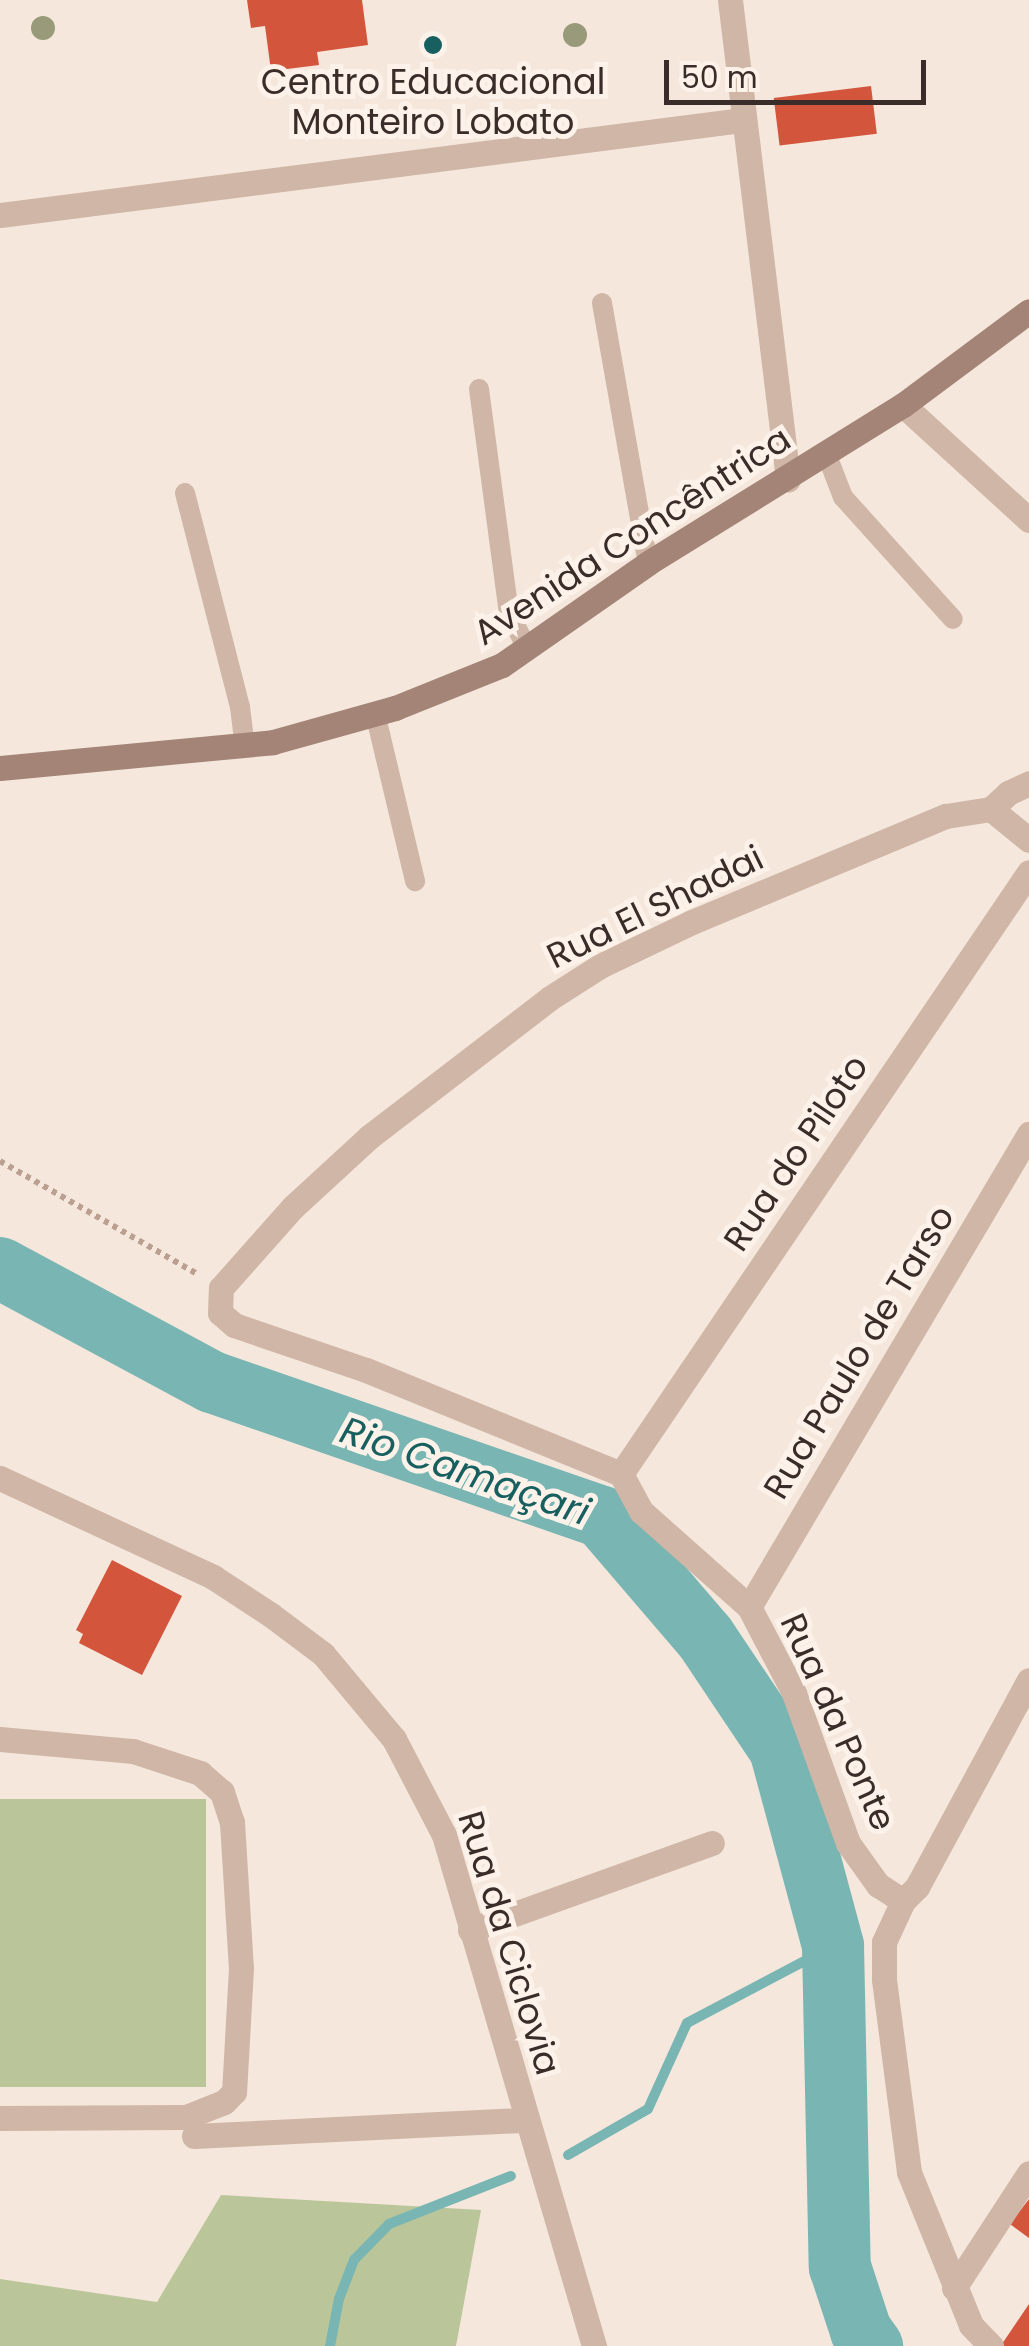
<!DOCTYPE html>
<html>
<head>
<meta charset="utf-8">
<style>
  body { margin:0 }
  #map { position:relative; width:1029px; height:2346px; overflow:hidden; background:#f5e7dc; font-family:Poppins,sans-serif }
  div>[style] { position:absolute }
  .green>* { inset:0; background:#bac69a; transform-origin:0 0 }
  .stream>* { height:10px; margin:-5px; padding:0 5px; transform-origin:5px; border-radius:5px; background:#78b5b3 }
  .river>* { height:62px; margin:-31px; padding:0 31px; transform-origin:31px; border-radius:31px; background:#78b5b3 }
  .building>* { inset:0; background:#d3553c; transform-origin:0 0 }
  .path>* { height:6px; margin-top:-3px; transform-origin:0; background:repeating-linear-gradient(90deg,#bb9f90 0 5px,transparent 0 10px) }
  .lane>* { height:20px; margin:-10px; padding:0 10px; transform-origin:10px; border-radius:10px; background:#cfb6a6 }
  .street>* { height:25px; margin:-12.5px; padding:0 12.5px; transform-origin:12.5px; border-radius:12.5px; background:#cfb6a6 }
  .secondary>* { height:25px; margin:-12.5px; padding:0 12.5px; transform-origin:12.5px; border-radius:12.5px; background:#a38477 }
  .trees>* { width:24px; height:24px; margin:-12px; border-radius:50%; background:#999a7a }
  .dots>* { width:28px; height:28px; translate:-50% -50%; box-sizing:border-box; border:5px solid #fcf2e9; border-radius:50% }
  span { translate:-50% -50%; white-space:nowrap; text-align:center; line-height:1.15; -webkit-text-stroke:10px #fcf2e9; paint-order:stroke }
  .poi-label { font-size:35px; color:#3a2c28 }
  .street-label { font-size:35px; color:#3a2c28 }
  .water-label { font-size:38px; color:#186060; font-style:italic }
  .scale { position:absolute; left:664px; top:60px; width:262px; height:45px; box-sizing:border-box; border:5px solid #3a2c28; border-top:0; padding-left:12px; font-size:30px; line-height:35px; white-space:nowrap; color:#3a2c28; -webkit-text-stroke:8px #fcf2e9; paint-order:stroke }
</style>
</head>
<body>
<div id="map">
  <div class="green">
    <i style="left:206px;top:1799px;width:288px;height:206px;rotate:90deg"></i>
    <i style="clip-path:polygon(221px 2195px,481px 2210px,456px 2346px,0 2346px,0 2279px,157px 2302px)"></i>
  </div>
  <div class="stream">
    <i style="left:568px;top:2155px;width:92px;rotate:-29.9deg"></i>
    <i style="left:648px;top:2109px;width:94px;rotate:-65.6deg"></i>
    <i style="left:687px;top:2023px;width:165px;rotate:-27.8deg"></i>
    <i style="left:330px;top:2346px;width:48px;rotate:-79.2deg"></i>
    <i style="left:339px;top:2299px;width:42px;rotate:-69deg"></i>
    <i style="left:354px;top:2260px;width:50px;rotate:-45.8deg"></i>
    <i style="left:389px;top:2224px;width:131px;rotate:-21.5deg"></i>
  </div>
  <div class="river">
    <i style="left:0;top:1268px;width:241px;rotate:28.3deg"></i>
    <i style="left:212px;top:1382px;width:413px;rotate:19.1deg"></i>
    <i style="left:602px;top:1517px;width:158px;rotate:49.4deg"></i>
    <i style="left:705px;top:1637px;width:135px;rotate:56.2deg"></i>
    <i style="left:780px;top:1749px;width:204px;rotate:74.9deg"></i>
    <i style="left:833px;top:1946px;width:321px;rotate:88.8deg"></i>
    <i style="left:840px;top:2267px;width:67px;rotate:71.8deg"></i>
    <i style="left:861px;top:2331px;width:19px;rotate:54deg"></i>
  </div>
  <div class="building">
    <i style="clip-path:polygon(247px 0,362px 0,368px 45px,317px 52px,319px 65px,271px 71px,265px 26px,251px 28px)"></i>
    <i style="left:871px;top:86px;width:48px;height:98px;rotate:83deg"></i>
    <i style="clip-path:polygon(112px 1560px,182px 1596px,142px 1675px,79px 1643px,83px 1634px,76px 1630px)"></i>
    <i style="clip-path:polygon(1029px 2199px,1029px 2238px,1010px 2224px)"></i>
    <i style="clip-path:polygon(1029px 2304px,1029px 2346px,1004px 2346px,1002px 2344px)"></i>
  </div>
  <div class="path">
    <i style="left:0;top:1161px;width:229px;rotate:29.8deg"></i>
  </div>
  <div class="lane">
    <i style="left:602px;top:303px;width:264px;rotate:80deg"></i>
    <i style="left:479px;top:389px;width:226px;rotate:82.4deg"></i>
    <i style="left:509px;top:613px;width:39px;rotate:63deg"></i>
    <i style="left:826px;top:453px;width:47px;rotate:68.9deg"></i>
    <i style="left:843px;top:497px;width:164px;rotate:48deg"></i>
    <i style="left:185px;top:493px;width:221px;rotate:75.6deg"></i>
    <i style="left:240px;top:707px;width:38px;rotate:83deg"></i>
    <i style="left:375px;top:713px;width:173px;rotate:76.6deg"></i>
  </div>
  <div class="street">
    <i style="left:730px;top:0;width:483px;rotate:83.1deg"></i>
    <i style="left:0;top:215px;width:749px;rotate:-7.29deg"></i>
    <i style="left:903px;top:405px;width:171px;rotate:42.4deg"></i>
    <i style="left:991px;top:809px;width:49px;rotate:39.2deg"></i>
    <i style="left:621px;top:1474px;width:727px;rotate:-55.87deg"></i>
    <i style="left:0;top:1478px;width:235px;rotate:24.9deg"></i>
    <i style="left:213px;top:1577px;width:69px;rotate:33.2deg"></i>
    <i style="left:271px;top:1615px;width:65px;rotate:36.9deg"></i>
    <i style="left:323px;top:1654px;width:111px;rotate:50.1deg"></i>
    <i style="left:394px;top:1739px;width:108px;rotate:62.5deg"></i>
    <i style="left:444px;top:1835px;width:533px;rotate:73.64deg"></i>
    <i style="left:749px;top:1607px;width:550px;rotate:-59.38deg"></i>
    <i style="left:0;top:1739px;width:134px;rotate:5.2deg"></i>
    <i style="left:133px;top:1751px;width:71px;rotate:18.2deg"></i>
    <i style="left:200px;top:1773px;width:29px;rotate:41deg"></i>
    <i style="left:222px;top:1792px;width:32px;rotate:72deg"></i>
    <i style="left:232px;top:1822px;width:146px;rotate:86.5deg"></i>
    <i style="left:241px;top:1968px;width:124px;rotate:93.2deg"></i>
    <i style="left:234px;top:2092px;width:14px;rotate:135deg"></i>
    <i style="left:224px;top:2102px;width:41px;rotate:158.5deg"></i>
    <i style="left:186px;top:2117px;width:186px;rotate:179.7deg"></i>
    <i style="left:903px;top:1901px;width:20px;rotate:-45deg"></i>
    <i style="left:917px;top:1887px;width:235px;rotate:-61.6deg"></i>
    <i style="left:470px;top:1930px;width:257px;rotate:-19.8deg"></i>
    <i style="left:194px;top:2136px;width:332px;rotate:-2.8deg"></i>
    <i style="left:954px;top:2288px;width:137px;rotate:-56.9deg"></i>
    <i style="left:991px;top:2346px;width:29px;rotate:-134deg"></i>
    <i style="left:971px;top:2325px;width:165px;rotate:-112.1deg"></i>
    <i style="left:909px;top:2172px;width:195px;rotate:-97.4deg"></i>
    <i style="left:884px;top:1979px;width:37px;rotate:-90deg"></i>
    <i style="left:884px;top:1942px;width:45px;rotate:-65.1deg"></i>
    <i style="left:903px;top:1901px;width:30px;rotate:-147deg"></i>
    <i style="left:878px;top:1885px;width:52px;rotate:-125.5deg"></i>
    <i style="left:848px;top:1843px;width:159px;rotate:-109.8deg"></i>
    <i style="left:794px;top:1693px;width:97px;rotate:-117.6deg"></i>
    <i style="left:749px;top:1607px;width:144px;rotate:-138.4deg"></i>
    <i style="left:641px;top:1511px;width:42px;rotate:-118.4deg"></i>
    <i style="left:621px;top:1474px;width:275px;rotate:-157.8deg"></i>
    <i style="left:366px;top:1370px;width:139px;rotate:-161.2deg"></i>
    <i style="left:234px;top:1325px;width:18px;rotate:-139deg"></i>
    <i style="left:220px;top:1313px;width:25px;rotate:-88deg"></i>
    <i style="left:221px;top:1288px;width:108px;rotate:-48.4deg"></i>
    <i style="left:293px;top:1207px;width:103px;rotate:-42.6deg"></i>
    <i style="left:369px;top:1137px;width:228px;rotate:-37.5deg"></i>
    <i style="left:550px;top:998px;width:59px;rotate:-32.6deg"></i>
    <i style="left:600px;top:966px;width:102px;rotate:-25.6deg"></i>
    <i style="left:692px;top:922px;width:275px;rotate:-22.7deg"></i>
    <i style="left:946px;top:816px;width:46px;rotate:-8.8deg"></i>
    <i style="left:991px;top:809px;width:23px;rotate:-43deg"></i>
    <i style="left:1008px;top:793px;width:23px;rotate:-25deg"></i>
  </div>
  <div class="secondary">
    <i style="left:0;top:768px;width:274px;rotate:-5.4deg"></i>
    <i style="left:273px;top:742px;width:127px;rotate:-15.6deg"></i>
    <i style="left:395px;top:708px;width:115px;rotate:-21.9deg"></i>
    <i style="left:502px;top:665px;width:178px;rotate:-34.9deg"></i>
    <i style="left:648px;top:563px;width:300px;rotate:-31.8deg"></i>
    <i style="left:903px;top:405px;width:157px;rotate:-36.7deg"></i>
  </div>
  <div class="trees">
    <i style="left:43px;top:28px"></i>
    <i style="left:575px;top:35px"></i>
  </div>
  <div class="dots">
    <i style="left:433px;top:45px;background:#186060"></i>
  </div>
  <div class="poi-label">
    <span style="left:433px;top:102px">Centro Educacional<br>Monteiro Lobato</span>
  </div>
  <div class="street-label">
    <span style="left:632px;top:536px;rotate:-33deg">Avenida Concêntrica</span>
    <span style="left:655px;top:907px;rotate:-26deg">Rua El Shadai</span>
    <span style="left:796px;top:1153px;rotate:-56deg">Rua do Piloto</span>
    <span style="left:859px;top:1352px;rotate:-59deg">Rua Paulo de Tarso</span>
    <span style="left:838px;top:1722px;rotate:66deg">Rua da Ponte</span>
    <span style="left:509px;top:1943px;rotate:73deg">Rua da Ciclovia</span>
  </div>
  <div class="water-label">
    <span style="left:465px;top:1471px;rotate:19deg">Rio Camaçari</span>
  </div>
  <div class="scale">50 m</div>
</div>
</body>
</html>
